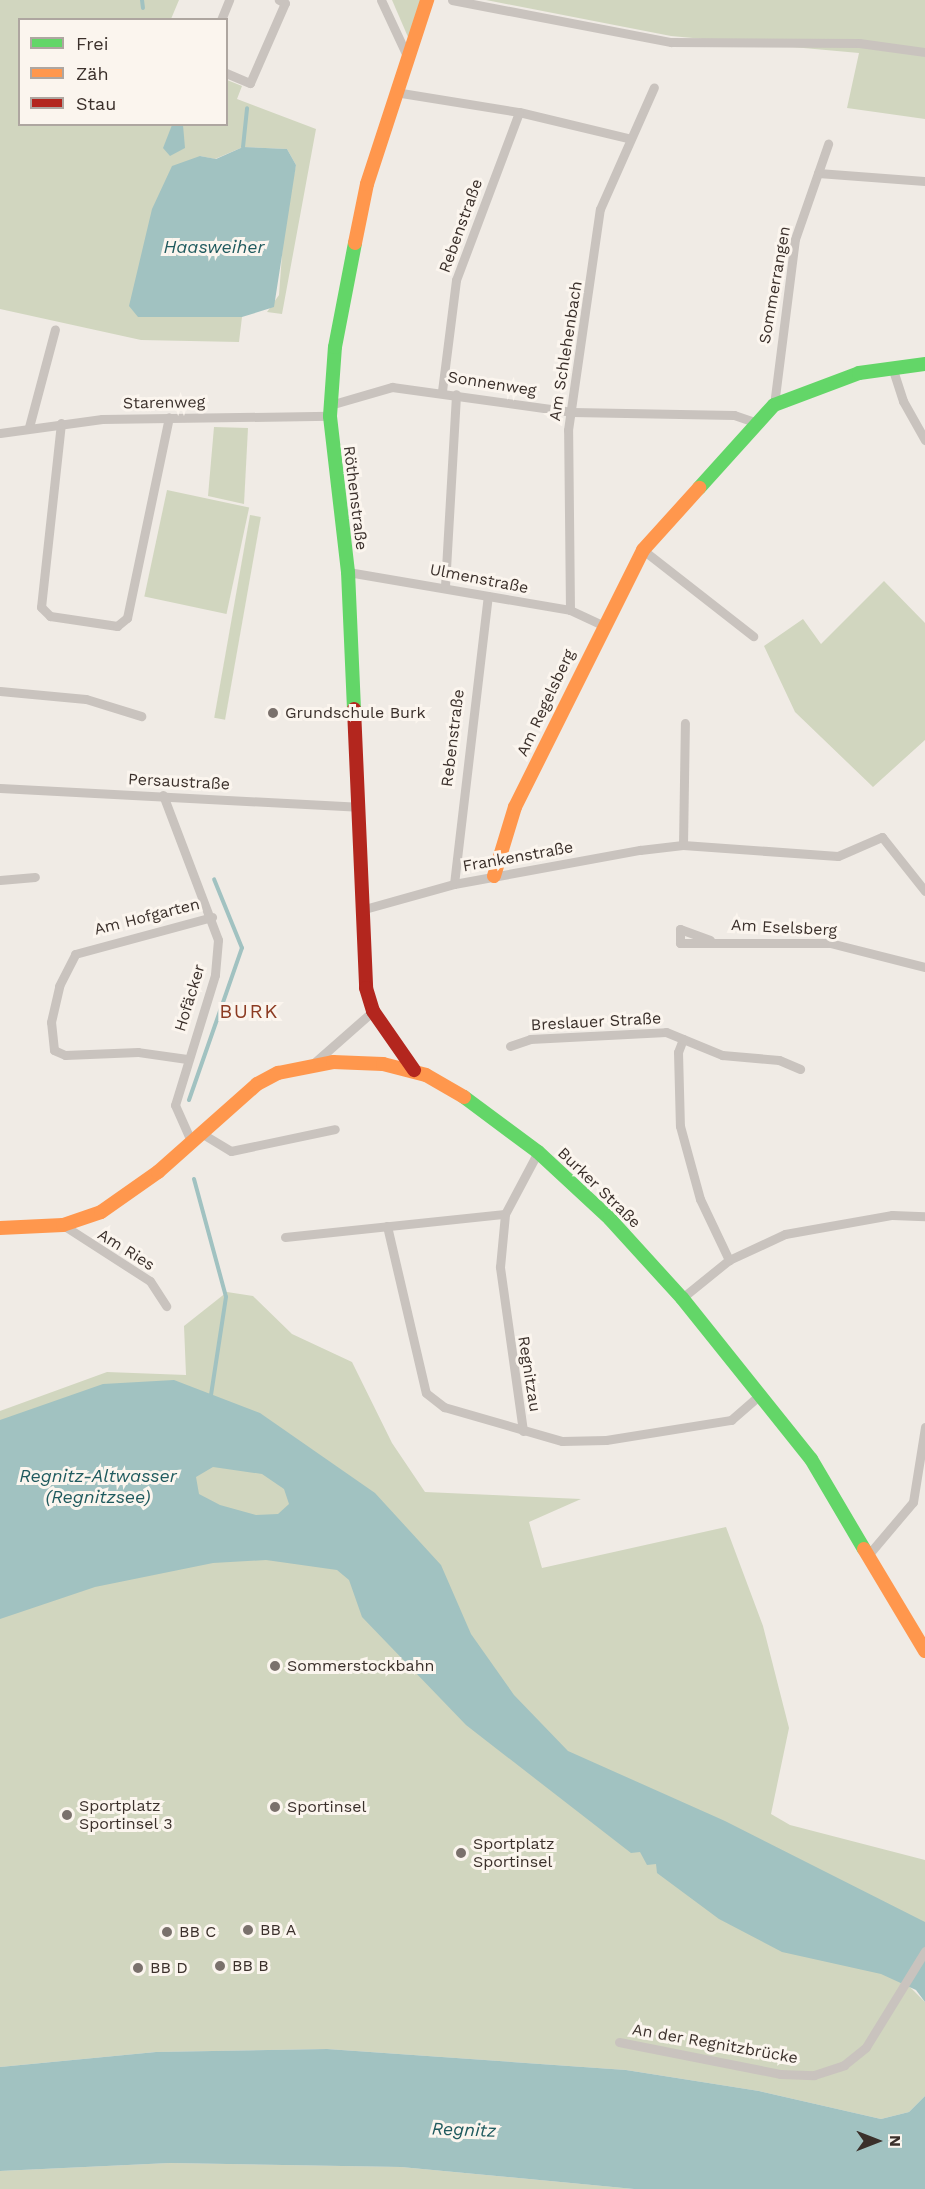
<!DOCTYPE html>
<html>
<head>
<meta charset="utf-8">
<style>
  body { margin:0 }
  #map { position:relative; width:925px; height:2189px; overflow:hidden; background:#f0ebe5; font-family:"Work Sans",sans-serif }
  div>[style] { position:absolute }
  .green>* { inset:0; background:#d1d6bf; transform-origin:0 0 }
  .water>* { inset:0; background:#a1c2c1 }
  .stream>* { height:4px; margin:-2px; padding:0 2px; transform-origin:2px; border-radius:2px; background:#a1c2c1 }
  .street>* { height:9px; margin:-4.5px; padding:0 4.5px; transform-origin:4.5px; border-radius:4.5px; background:#c9c3be }
  .fast>* { height:14px; margin:-7px; padding:0 7px; transform-origin:7px; border-radius:7px; background:#63d668 }
  .slow>* { height:14px; margin:-7px; padding:0 7px; transform-origin:7px; border-radius:7px; background:#ff974d }
  .jam>* { height:14px; margin:-7px; padding:0 7px; transform-origin:7px; border-radius:7px; background:#b3261e }
  .dots>* { width:16px; height:16px; translate:-50% -50%; box-sizing:border-box; border:3px solid #fbf5ee; border-radius:50% }
  span { translate:-50% -50%; white-space:nowrap; text-align:center; line-height:1.15; -webkit-text-stroke:6px #fbf5ee; paint-order:stroke }
  .street-label { font-size:16px; color:#3b302b }
  .poi-label { font-size:16px; color:#3b302b }
  .left { translate:0 -50%; text-align:left }
  .water-label { font-size:18px; color:#1f5a5e; font-style:italic }
  .quarter-label { font-size:20px; color:#8c3b22; letter-spacing:1.5px }
  .legend { position:absolute; left:18px; top:18px; width:210px; height:108px; box-sizing:border-box; background:#fbf5ee; border:2px solid #aea6a0; margin:0; padding:8px 10px; list-style:none; font-size:18px; color:#3b302b }
  .legend li { display:flex; align-items:center; gap:12px; height:30px }
  .legend b { width:30px; border:2px solid #aea6a0 }
  .north { position:absolute; left:847px; top:2111px; width:60px; height:60px; -webkit-text-stroke:4px #fbf5ee; paint-order:stroke; rotate:90deg; font-size:16px; font-weight:700; line-height:24px; text-align:center; color:#3b302b }
  .north::after { content:''; display:block; margin:auto; width:21px; height:27px; background:#3b302b; clip-path:polygon(50% 0,100% 100%,50% 72%,0 100%) }
</style>
</head>
<body>
<div id="map">
  <div class="green">
    <i style="clip-path:polygon(0 0,179px 0,171px 19px,20px 20px,20px 124px,226px 124px,227px 80px,242px 86px,237px 99px,316px 129px,282px 314px,267px 312px,279px 295px,285px 214px,296px 165px,287px 149px,243px 147px,215px 159px,200px 156px,236px 317px,242px 317px,239px 342px,141px 340px,0 309px)"></i>
    <i style="clip-path:polygon(392px 0,433px 0,408px 37px)"></i>
    <i style="clip-path:polygon(486px 0,925px 0,925px 119px,847px 108px,859px 53px,671px 36px)"></i>
    <i style="clip-path:polygon(214px 427px,248px 428px,244px 504px,208px 496px)"></i>
    <i style="left:167px;top:490px;width:84px;height:109px;rotate:12deg"></i>
    <i style="left:250px;top:515px;width:11px;height:206px;rotate:10deg"></i>
    <i style="clip-path:polygon(884px 581px,925px 623px,925px 740px,873px 787px,795px 712px,764px 646px,803px 619px,821px 644px)"></i>
    <i style="clip-path:polygon(227px 1292px,253px 1296px,292px 1334px,352px 1362px,392px 1443px,425px 1492px,581px 1499px,529px 1522px,542px 1568px,726px 1527px,763px 1626px,789px 1728px,771px 1814px,790px 1825px,925px 1860px,925px 1941px,910px 1987px,925px 2002px,925px 2096px,909px 2112px,881px 2119px,759px 2091px,626px 2070px,327px 2049px,156px 2052px,0 2067px,0 1411px,107px 1372px,186px 1375px,184px 1326px)"></i>
    <i style="clip-path:polygon(170px 2163px,401px 2167px,634px 2189px,0 2189px,0 2171px)"></i>
  </div>
  <div class="water">
    <i style="clip-path:polygon(172px 125px,183px 125px,185px 148px,170px 156px,163px 148px)"></i>
    <i style="clip-path:polygon(243px 147px,287px 149px,296px 165px,274px 307px,242px 317px,138px 317px,129px 306px,152px 209px,172px 166px,200px 156px,216px 159px)"></i>
    <i style="clip-path:polygon(evenodd,174px 1380px,260px 1413px,375px 1493px,441px 1565px,471px 1634px,514px 1695px,568px 1751px,725px 1821px,925px 1922px,925px 2002px,916px 1990px,881px 1974px,782px 1952px,719px 1919px,657px 1873px,656px 1864px,647px 1865px,640px 1852px,631px 1853px,466px 1725px,362px 1617px,349px 1580px,337px 1570px,266px 1560px,213px 1563px,95px 1587px,0 1619px,0 1420px,103px 1384px,174px 1380px,213px 1467px,262px 1474px,284px 1489px,289px 1504px,278px 1514px,256px 1515px,220px 1505px,199px 1494px,196px 1477px,213px 1467px)"></i>
    <i style="clip-path:polygon(327px 2049px,626px 2070px,759px 2091px,881px 2119px,909px 2112px,925px 2096px,925px 2189px,634px 2189px,401px 2167px,170px 2163px,0 2171px,0 2067px,156px 2052px)"></i>
  </div>
  <div class="stream">
    <i style="left:142px;top:0;width:8px;rotate:83deg"></i>
    <i style="left:243px;top:147px;width:39px;rotate:-84deg"></i>
    <i style="left:189px;top:1100px;width:161px;rotate:-70.8deg"></i>
    <i style="left:242px;top:948px;width:74px;rotate:-112.1deg"></i>
    <i style="left:194px;top:1179px;width:122px;rotate:74.8deg"></i>
    <i style="left:226px;top:1297px;width:99px;rotate:98.7deg"></i>
  </div>
  <div class="street">
    <i style="left:381px;top:0;width:64px;rotate:65deg"></i>
    <i style="left:452px;top:0;width:223px;rotate:10.9deg"></i>
    <i style="left:671px;top:42px;width:188px;rotate:0.3deg"></i>
    <i style="left:859px;top:43px;width:67px;rotate:7.8deg"></i>
    <i style="left:221px;top:20px;width:22px;rotate:-68deg"></i>
    <i style="left:226px;top:73px;width:26px;rotate:23deg"></i>
    <i style="left:250px;top:83px;width:87px;rotate:-66.4deg"></i>
    <i style="left:285px;top:3px;width:7px;rotate:-153deg"></i>
    <i style="left:395px;top:92px;width:126px;rotate:9.2deg"></i>
    <i style="left:519px;top:112px;width:111px;rotate:13.5deg"></i>
    <i style="left:818px;top:173px;width:107px;rotate:4.3deg"></i>
    <i style="left:892px;top:367px;width:36px;rotate:72deg"></i>
    <i style="left:903px;top:401px;width:45px;rotate:60.6deg"></i>
    <i style="left:442px;top:391px;width:112px;rotate:-82.8deg"></i>
    <i style="left:456px;top:280px;width:179px;rotate:-69.4deg"></i>
    <i style="left:330px;top:405px;width:65px;rotate:-16.2deg"></i>
    <i style="left:392px;top:387px;width:182px;rotate:7.9deg"></i>
    <i style="left:572px;top:412px;width:162px;rotate:1.1deg"></i>
    <i style="left:734px;top:415px;width:24px;rotate:19deg"></i>
    <i style="left:774px;top:405px;width:167px;rotate:-82.8deg"></i>
    <i style="left:795px;top:239px;width:101px;rotate:-70.8deg"></i>
    <i style="left:61px;top:423px;width:185px;rotate:96.2deg"></i>
    <i style="left:41px;top:607px;width:13px;rotate:45deg"></i>
    <i style="left:50px;top:616px;width:68px;rotate:8.5deg"></i>
    <i style="left:117px;top:626px;width:13px;rotate:-39deg"></i>
    <i style="left:127px;top:618px;width:205px;rotate:-78.2deg"></i>
    <i style="left:29px;top:427px;width:101px;rotate:-75.1deg"></i>
    <i style="left:0;top:433px;width:103px;rotate:-7.8deg"></i>
    <i style="left:102px;top:419px;width:228px;rotate:-0.8deg"></i>
    <i style="left:643px;top:550px;width:140px;rotate:38deg"></i>
    <i style="left:348px;top:572px;width:225px;rotate:9.7deg"></i>
    <i style="left:570px;top:610px;width:35px;rotate:25deg"></i>
    <i style="left:445px;top:586px;width:192px;rotate:-86.7deg"></i>
    <i style="left:570px;top:610px;width:180px;rotate:-90.6deg"></i>
    <i style="left:568px;top:430px;width:223px;rotate:-81.8deg"></i>
    <i style="left:600px;top:209px;width:133px;rotate:-66.1deg"></i>
    <i style="left:0;top:691px;width:86px;rotate:5.3deg"></i>
    <i style="left:86px;top:699px;width:58px;rotate:17.2deg"></i>
    <i style="left:0;top:788px;width:358px;rotate:3deg"></i>
    <i style="left:163px;top:795px;width:155px;rotate:69.2deg"></i>
    <i style="left:218px;top:940px;width:35px;rotate:95deg"></i>
    <i style="left:215px;top:975px;width:136px;rotate:107.1deg"></i>
    <i style="left:175px;top:1105px;width:39px;rotate:66deg"></i>
    <i style="left:683px;top:845px;width:122px;rotate:-89.1deg"></i>
    <i style="left:0;top:880px;width:35px;rotate:-5deg"></i>
    <i style="left:454px;top:884px;width:290px;rotate:-83.3deg"></i>
    <i style="left:361px;top:910px;width:97px;rotate:-15.6deg"></i>
    <i style="left:454px;top:884px;width:189px;rotate:-10.4deg"></i>
    <i style="left:640px;top:850px;width:43px;rotate:-6.6deg"></i>
    <i style="left:683px;top:845px;width:155px;rotate:4.1deg"></i>
    <i style="left:838px;top:856px;width:48px;rotate:-23.4deg"></i>
    <i style="left:882px;top:837px;width:69px;rotate:51.5deg"></i>
    <i style="left:710px;top:940px;width:32px;rotate:-160deg"></i>
    <i style="left:680px;top:929px;width:14px;rotate:90deg"></i>
    <i style="left:680px;top:943px;width:150px"></i>
    <i style="left:830px;top:943px;width:98px;rotate:14.2deg"></i>
    <i style="left:683px;top:1039px;width:14px;rotate:111deg"></i>
    <i style="left:678px;top:1052px;width:74px;rotate:88.5deg"></i>
    <i style="left:680px;top:1126px;width:76px;rotate:74.7deg"></i>
    <i style="left:700px;top:1199px;width:68px;rotate:64.6deg"></i>
    <i style="left:510px;top:1046px;width:21px;rotate:-19deg"></i>
    <i style="left:530px;top:1039px;width:136px;rotate:-2.9deg"></i>
    <i style="left:666px;top:1032px;width:61px;rotate:22.3deg"></i>
    <i style="left:722px;top:1055px;width:57px;rotate:5deg"></i>
    <i style="left:779px;top:1060px;width:23px;rotate:23deg"></i>
    <i style="left:187px;top:1059px;width:49px;rotate:-171.9deg"></i>
    <i style="left:138px;top:1052px;width:73px;rotate:177.6deg"></i>
    <i style="left:65px;top:1055px;width:12px;rotate:-156deg"></i>
    <i style="left:54px;top:1050px;width:28px;rotate:-96deg"></i>
    <i style="left:51px;top:1022px;width:37px;rotate:-77deg"></i>
    <i style="left:59px;top:986px;width:36px;rotate:-63deg"></i>
    <i style="left:75px;top:954px;width:142px;rotate:-15.1deg"></i>
    <i style="left:314px;top:1063px;width:79px;rotate:-41.4deg"></i>
    <i style="left:201px;top:1133px;width:35px;rotate:31deg"></i>
    <i style="left:231px;top:1151px;width:106px;rotate:-11.9deg"></i>
    <i style="left:63px;top:1225px;width:103px;rotate:32.8deg"></i>
    <i style="left:150px;top:1281px;width:30px;rotate:57deg"></i>
    <i style="left:387px;top:1226px;width:171px;rotate:76.9deg"></i>
    <i style="left:426px;top:1393px;width:23px;rotate:38deg"></i>
    <i style="left:444px;top:1407px;width:123px;rotate:16.1deg"></i>
    <i style="left:562px;top:1441px;width:44px;rotate:-1.3deg"></i>
    <i style="left:606px;top:1440px;width:127px;rotate:-9.1deg"></i>
    <i style="left:731px;top:1420px;width:40px;rotate:-41deg"></i>
    <i style="left:285px;top:1237px;width:221px;rotate:-6deg"></i>
    <i style="left:682px;top:1298px;width:60px;rotate:-39deg"></i>
    <i style="left:729px;top:1260px;width:62px;rotate:-24.9deg"></i>
    <i style="left:785px;top:1234px;width:109px;rotate:-10.1deg"></i>
    <i style="left:892px;top:1215px;width:33px;rotate:2deg"></i>
    <i style="left:523px;top:1431px;width:166px;rotate:-98deg"></i>
    <i style="left:500px;top:1267px;width:53px;rotate:-84.6deg"></i>
    <i style="left:505px;top:1214px;width:70px;rotate:-62deg"></i>
    <i style="left:869px;top:1554px;width:68px;rotate:-49.8deg"></i>
    <i style="left:913px;top:1502px;width:76px;rotate:-80.9deg"></i>
    <i style="left:619px;top:2042px;width:164px;rotate:11.2deg"></i>
    <i style="left:780px;top:2074px;width:34px;rotate:2deg"></i>
    <i style="left:814px;top:2075px;width:32px;rotate:-18deg"></i>
    <i style="left:844px;top:2065px;width:28px;rotate:-39deg"></i>
    <i style="left:866px;top:2047px;width:113px;rotate:-58.4deg"></i>
  </div>
  <div class="fast">
    <i style="left:699px;top:488px;width:112px;rotate:-47.9deg"></i>
    <i style="left:774px;top:405px;width:91px;rotate:-20.6deg"></i>
    <i style="left:859px;top:373px;width:67px;rotate:-7.8deg"></i>
    <i style="left:354px;top:709px;width:137px;rotate:-92.5deg"></i>
    <i style="left:348px;top:572px;width:157px;rotate:-96.6deg"></i>
    <i style="left:330px;top:416px;width:69px;rotate:-85.9deg"></i>
    <i style="left:335px;top:347px;width:106px;rotate:-79.1deg"></i>
    <i style="left:464px;top:1097px;width:92px;rotate:36.6deg"></i>
    <i style="left:538px;top:1152px;width:98px;rotate:42.9deg"></i>
    <i style="left:610px;top:1219px;width:107px;rotate:47.7deg"></i>
    <i style="left:682px;top:1298px;width:206px;rotate:51.3deg"></i>
    <i style="left:811px;top:1459px;width:104px;rotate:59.5deg"></i>
  </div>
  <div class="slow">
    <i style="left:355px;top:243px;width:60px;rotate:-78.5deg"></i>
    <i style="left:367px;top:184px;width:194px;rotate:-71.9deg"></i>
    <i style="left:494px;top:876px;width:72px;rotate:-73.1deg"></i>
    <i style="left:515px;top:807px;width:287px;rotate:-63.5deg"></i>
    <i style="left:643px;top:550px;width:84px;rotate:-47.9deg"></i>
    <i style="left:0;top:1228px;width:63px;rotate:-2.7deg"></i>
    <i style="left:63px;top:1225px;width:40px;rotate:-18.9deg"></i>
    <i style="left:101px;top:1212px;width:70px;rotate:-35.1deg"></i>
    <i style="left:158px;top:1172px;width:132px;rotate:-41.6deg"></i>
    <i style="left:257px;top:1084px;width:24px;rotate:-28deg"></i>
    <i style="left:278px;top:1073px;width:56px;rotate:-11.3deg"></i>
    <i style="left:333px;top:1062px;width:50px;rotate:2.3deg"></i>
    <i style="left:383px;top:1064px;width:44px;rotate:14.3deg"></i>
    <i style="left:426px;top:1075px;width:44px;rotate:30.1deg"></i>
    <i style="left:864px;top:1549px;width:119px;rotate:59.1deg"></i>
  </div>
  <div class="jam">
    <i style="left:354px;top:709px;width:279px;rotate:87.5deg"></i>
    <i style="left:366px;top:988px;width:24px;rotate:73deg"></i>
    <i style="left:373px;top:1011px;width:72px;rotate:55.2deg"></i>
  </div>
  <div class="dots">
    <i style="left:273px;top:713px;background:#7a716c"></i>
    <i style="left:275px;top:1666px;background:#7a716c"></i>
    <i style="left:275px;top:1807px;background:#7a716c"></i>
    <i style="left:67px;top:1815px;background:#7a716c"></i>
    <i style="left:461px;top:1853px;background:#7a716c"></i>
    <i style="left:248px;top:1930px;background:#7a716c"></i>
    <i style="left:167px;top:1932px;background:#7a716c"></i>
    <i style="left:220px;top:1966px;background:#7a716c"></i>
    <i style="left:138px;top:1968px;background:#7a716c"></i>
  </div>
  <div class="street-label">
    <span style="left:461px;top:226px;rotate:-70deg">Rebenstraße</span>
    <span style="left:775px;top:285px;rotate:-80deg">Sommerrangen</span>
    <span style="left:566px;top:351px;rotate:-81deg">Am Schlehenbach</span>
    <span style="left:492px;top:384px;rotate:9deg">Sonnenweg</span>
    <span style="left:164px;top:403px;rotate:-1deg">Starenweg</span>
    <span style="left:355px;top:498px;rotate:83deg">Röthenstraße</span>
    <span style="left:479px;top:579px;rotate:11deg">Ulmenstraße</span>
    <span style="left:546px;top:703px;rotate:-65deg">Am Regelsberg</span>
    <span style="left:453px;top:738px;rotate:-83deg">Rebenstraße</span>
    <span style="left:179px;top:782px;rotate:3deg">Persaustraße</span>
    <span style="left:518px;top:857px;rotate:-10deg">Frankenstraße</span>
    <span style="left:147px;top:917px;rotate:-14deg">Am Hofgarten</span>
    <span style="left:784px;top:928px;rotate:3deg">Am Eselsberg</span>
    <span style="left:190px;top:998px;rotate:-73deg">Hofäcker</span>
    <span style="left:596px;top:1022px;rotate:-3deg">Breslauer Straße</span>
    <span style="left:599px;top:1188px;rotate:44deg">Burker Straße</span>
    <span style="left:126px;top:1250px;rotate:32deg">Am Ries</span>
    <span style="left:529px;top:1374px;rotate:81deg">Regnitzau</span>
    <span style="left:715px;top:2044px;rotate:10deg">An der Regnitzbrücke</span>
  </div>
  <div class="poi-label">
    <span class="left" style="left:285px;top:713px">Grundschule Burk</span>
    <span class="left" style="left:287px;top:1666px">Sommerstockbahn</span>
    <span class="left" style="left:79px;top:1815px">Sportplatz<br>Sportinsel 3</span>
    <span class="left" style="left:287px;top:1807px">Sportinsel</span>
    <span class="left" style="left:473px;top:1853px">Sportplatz<br>Sportinsel</span>
    <span class="left" style="left:260px;top:1930px">BB A</span>
    <span class="left" style="left:179px;top:1932px">BB C</span>
    <span class="left" style="left:232px;top:1966px">BB B</span>
    <span class="left" style="left:150px;top:1968px">BB D</span>
  </div>
  <div class="water-label">
    <span style="left:214px;top:247px">Haasweiher</span>
    <span style="left:98px;top:1487px">Regnitz-Altwasser<br>(Regnitzsee)</span>
    <span style="left:464px;top:2130px;rotate:2deg">Regnitz</span>
  </div>
  <div class="quarter-label">
    <span style="left:249px;top:1011px">BURK</span>
  </div>
  <ul class="legend">
  <li><b style="height:8px;background:#63d668"></b>Frei</li>
  <li><b style="height:8px;background:#ff974d"></b>Zäh</li>
  <li><b style="height:8px;background:#b3261e"></b>Stau</li>
  </ul>
  <div class="north">N</div>
</div>
</body>
</html>
